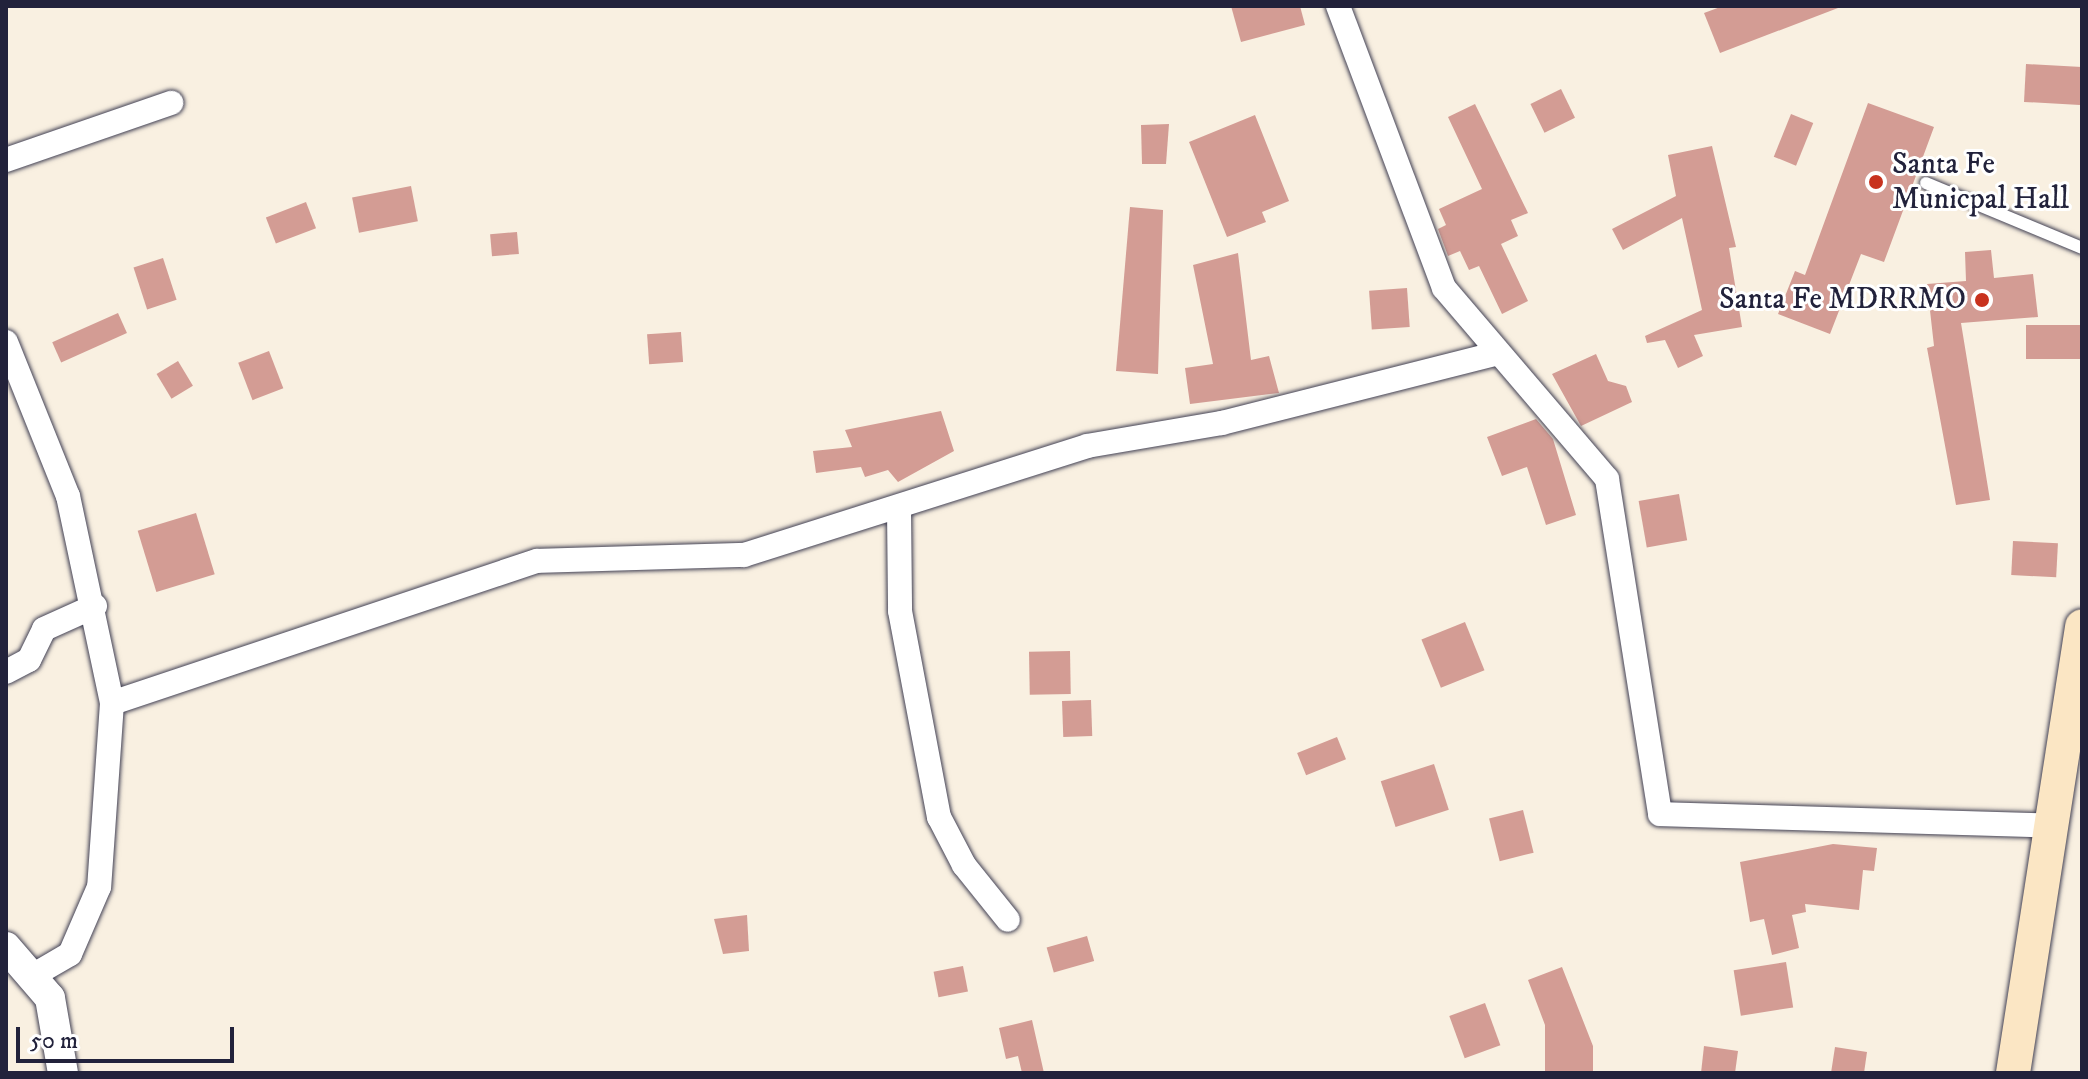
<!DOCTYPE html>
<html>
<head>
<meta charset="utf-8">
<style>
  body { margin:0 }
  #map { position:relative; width:2088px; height:1079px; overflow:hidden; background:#f9f0e1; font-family:"IM FELL DW Pica",serif }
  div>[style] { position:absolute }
  .building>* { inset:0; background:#d39c94; transform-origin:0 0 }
  .roads { filter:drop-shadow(0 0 2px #424154) drop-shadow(0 0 2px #424154) }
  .service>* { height:12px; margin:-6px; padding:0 6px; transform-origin:6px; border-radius:6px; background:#fff }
  .minor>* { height:24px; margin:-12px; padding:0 12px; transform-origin:12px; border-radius:12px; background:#fff }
  .tertiary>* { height:30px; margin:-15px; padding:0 15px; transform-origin:15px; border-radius:15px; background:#fff }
  .secondary>* { height:34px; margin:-17px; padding:0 17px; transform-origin:17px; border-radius:17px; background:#fbe6c4 }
  .dots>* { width:22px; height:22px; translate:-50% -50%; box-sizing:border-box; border:4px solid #fff; border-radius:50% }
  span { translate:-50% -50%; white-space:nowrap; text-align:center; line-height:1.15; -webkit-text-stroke:6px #fff; paint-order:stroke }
  .poi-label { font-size:30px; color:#22223b }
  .left { translate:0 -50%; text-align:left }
  .right { translate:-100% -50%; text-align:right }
  .frame { position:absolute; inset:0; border:8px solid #22223b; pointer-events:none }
  .scale { position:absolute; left:16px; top:1027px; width:218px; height:36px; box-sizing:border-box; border:4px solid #22223b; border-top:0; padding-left:10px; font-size:24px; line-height:28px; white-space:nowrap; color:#22223b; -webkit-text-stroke:6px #fff; paint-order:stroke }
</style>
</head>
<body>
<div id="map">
  <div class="building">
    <i style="clip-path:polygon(1231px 6px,1300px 6px,1305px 25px,1241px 42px)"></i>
    <i style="clip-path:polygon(1723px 6px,1838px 6px,1838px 8px,1720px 53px,1704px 13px)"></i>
    <i style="left:2026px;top:64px;width:56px;height:38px;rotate:3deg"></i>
    <i style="left:1561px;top:89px;width:32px;height:34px;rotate:64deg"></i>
    <i style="clip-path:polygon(1868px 103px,1934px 127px,1884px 262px,1861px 254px,1830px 334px,1778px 314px,1795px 271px,1805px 275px)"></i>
    <i style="clip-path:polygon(1475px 104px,1528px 213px,1511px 220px,1518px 236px,1501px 244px,1528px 301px,1502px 314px,1479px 266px,1469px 270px,1460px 251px,1448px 256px,1438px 229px,1446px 225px,1439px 209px,1482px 189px,1448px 117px)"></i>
    <i style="left:1791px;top:114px;width:24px;height:46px;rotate:22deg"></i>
    <i style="clip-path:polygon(1255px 115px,1289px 201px,1262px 212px,1266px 222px,1227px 237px,1189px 142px)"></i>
    <i style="clip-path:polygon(1169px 124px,1166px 164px,1142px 164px,1141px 125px)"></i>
    <i style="clip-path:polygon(1712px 146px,1736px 247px,1729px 248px,1742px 327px,1694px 335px,1703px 356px,1678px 368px,1665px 340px,1647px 343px,1645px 336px,1702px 310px,1682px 218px,1623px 250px,1612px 229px,1676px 196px,1668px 155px)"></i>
    <i style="left:411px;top:186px;width:36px;height:60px;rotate:79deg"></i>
    <i style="left:306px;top:202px;width:28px;height:43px;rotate:69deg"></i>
    <i style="clip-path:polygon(1130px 207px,1163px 210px,1158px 374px,1116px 371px)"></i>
    <i style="left:517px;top:232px;width:22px;height:27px;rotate:85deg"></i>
    <i style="clip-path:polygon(1991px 250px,1994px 278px,2033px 274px,2038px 317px,1961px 323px,1990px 500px,1956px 505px,1927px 348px,1934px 346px,1927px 284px,1966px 281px,1965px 252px)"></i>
    <i style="clip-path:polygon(1238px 253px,1251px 360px,1269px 356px,1279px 393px,1190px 404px,1185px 368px,1213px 364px,1193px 265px)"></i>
    <i style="left:163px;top:258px;width:44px;height:31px;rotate:72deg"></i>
    <i style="left:1407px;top:288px;width:39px;height:38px;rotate:86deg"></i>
    <i style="left:118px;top:313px;width:22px;height:72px;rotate:66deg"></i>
    <i style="left:2082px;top:325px;width:34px;height:56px;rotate:90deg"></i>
    <i style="left:681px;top:332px;width:30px;height:34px;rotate:86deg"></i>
    <i style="left:269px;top:351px;width:40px;height:33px;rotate:69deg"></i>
    <i style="clip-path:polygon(1596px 354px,1608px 381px,1626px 386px,1632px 402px,1581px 426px,1552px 374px)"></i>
    <i style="left:178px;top:361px;width:29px;height:25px;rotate:59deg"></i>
    <i style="clip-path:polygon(941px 411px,954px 451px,898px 482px,888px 470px,865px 477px,861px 467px,816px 473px,813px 451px,852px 447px,845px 430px)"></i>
    <i style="clip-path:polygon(1536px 419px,1553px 439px,1576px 515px,1546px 525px,1527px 467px,1502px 476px,1487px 437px)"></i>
    <i style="left:1679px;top:494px;width:47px;height:41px;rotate:80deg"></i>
    <i style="left:196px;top:513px;width:64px;height:61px;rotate:73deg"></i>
    <i style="left:2013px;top:541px;width:45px;height:34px;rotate:3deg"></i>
    <i style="left:1465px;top:622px;width:52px;height:47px;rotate:68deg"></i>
    <i style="left:1070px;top:651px;width:43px;height:41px;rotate:89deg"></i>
    <i style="left:1091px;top:700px;width:36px;height:29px;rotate:88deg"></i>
    <i style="left:1337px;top:737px;width:24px;height:43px;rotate:68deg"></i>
    <i style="left:1434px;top:764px;width:48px;height:56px;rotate:72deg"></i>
    <i style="left:1523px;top:810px;width:44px;height:35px;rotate:76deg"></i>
    <i style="clip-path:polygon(1833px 844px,1877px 848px,1874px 871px,1863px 870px,1859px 910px,1805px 904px,1806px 912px,1792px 915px,1799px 948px,1772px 955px,1764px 919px,1750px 922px,1740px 862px)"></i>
    <i style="clip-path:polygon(747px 915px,749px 951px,723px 954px,714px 919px)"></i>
    <i style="left:1087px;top:936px;width:26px;height:42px;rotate:74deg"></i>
    <i style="left:1786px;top:962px;width:46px;height:53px;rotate:81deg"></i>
    <i style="left:963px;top:966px;width:26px;height:30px;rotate:79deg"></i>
    <i style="clip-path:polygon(1562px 967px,1593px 1046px,1593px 1073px,1545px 1073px,1545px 1025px,1528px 980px)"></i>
    <i style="left:1485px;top:1003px;width:45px;height:38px;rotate:70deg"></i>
    <i style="clip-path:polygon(1032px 1020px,1044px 1073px,1022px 1073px,1018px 1056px,1006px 1059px,999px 1028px)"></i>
    <i style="clip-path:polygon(1704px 1046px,1738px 1051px,1735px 1073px,1701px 1073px)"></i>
    <i style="clip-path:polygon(1835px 1047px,1867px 1052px,1864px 1073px,1831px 1073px)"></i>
  </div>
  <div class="roads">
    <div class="service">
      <i style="left:1926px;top:183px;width:169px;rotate:22.6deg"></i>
    </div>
    <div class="minor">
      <i style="left:1338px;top:6px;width:301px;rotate:69.4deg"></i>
      <i style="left:1444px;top:288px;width:251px;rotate:49.5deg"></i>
      <i style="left:1607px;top:479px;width:339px;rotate:81deg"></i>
      <i style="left:1660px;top:814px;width:393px;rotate:1.7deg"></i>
      <i style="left:6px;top:160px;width:175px;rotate:-19.1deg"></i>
      <i style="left:6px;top:342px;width:166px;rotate:68.1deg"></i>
      <i style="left:68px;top:496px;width:212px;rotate:78deg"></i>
      <i style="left:112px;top:703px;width:184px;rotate:94deg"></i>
      <i style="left:99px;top:887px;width:73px;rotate:113.4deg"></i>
      <i style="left:70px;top:954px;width:44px;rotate:149.9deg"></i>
      <i style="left:899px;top:509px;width:102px;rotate:89.4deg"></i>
      <i style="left:900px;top:611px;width:210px;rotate:79.3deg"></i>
      <i style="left:939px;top:817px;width:54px;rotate:62.5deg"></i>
      <i style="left:964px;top:865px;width:70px;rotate:51.3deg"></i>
      <i style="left:6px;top:672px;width:26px;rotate:-28deg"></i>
      <i style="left:29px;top:660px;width:34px;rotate:-64deg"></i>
      <i style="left:44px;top:629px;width:56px;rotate:-24.3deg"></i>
      <i style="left:112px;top:703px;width:448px;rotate:-18.5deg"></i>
      <i style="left:537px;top:561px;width:207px;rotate:-1.7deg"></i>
      <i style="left:744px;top:555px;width:360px;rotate:-17.6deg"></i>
      <i style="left:1087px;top:446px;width:137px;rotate:-9.7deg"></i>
      <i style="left:1222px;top:423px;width:282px;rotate:-14.2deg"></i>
    </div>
    <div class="tertiary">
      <i style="left:6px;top:947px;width:67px;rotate:49.2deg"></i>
      <i style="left:50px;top:998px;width:76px;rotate:80.2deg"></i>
    </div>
    <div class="secondary">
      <i style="left:2013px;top:1073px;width:452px;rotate:-81.2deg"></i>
    </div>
  </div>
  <div class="dots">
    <i style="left:1876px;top:182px;background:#c8321e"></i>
    <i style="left:1982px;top:300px;background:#c8321e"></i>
  </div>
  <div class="poi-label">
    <span class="left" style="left:1892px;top:182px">Santa Fe<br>Municpal Hall</span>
    <span class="right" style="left:1966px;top:300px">Santa Fe MDRRMO</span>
  </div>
  <div class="frame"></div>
  <div class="scale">50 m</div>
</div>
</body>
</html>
